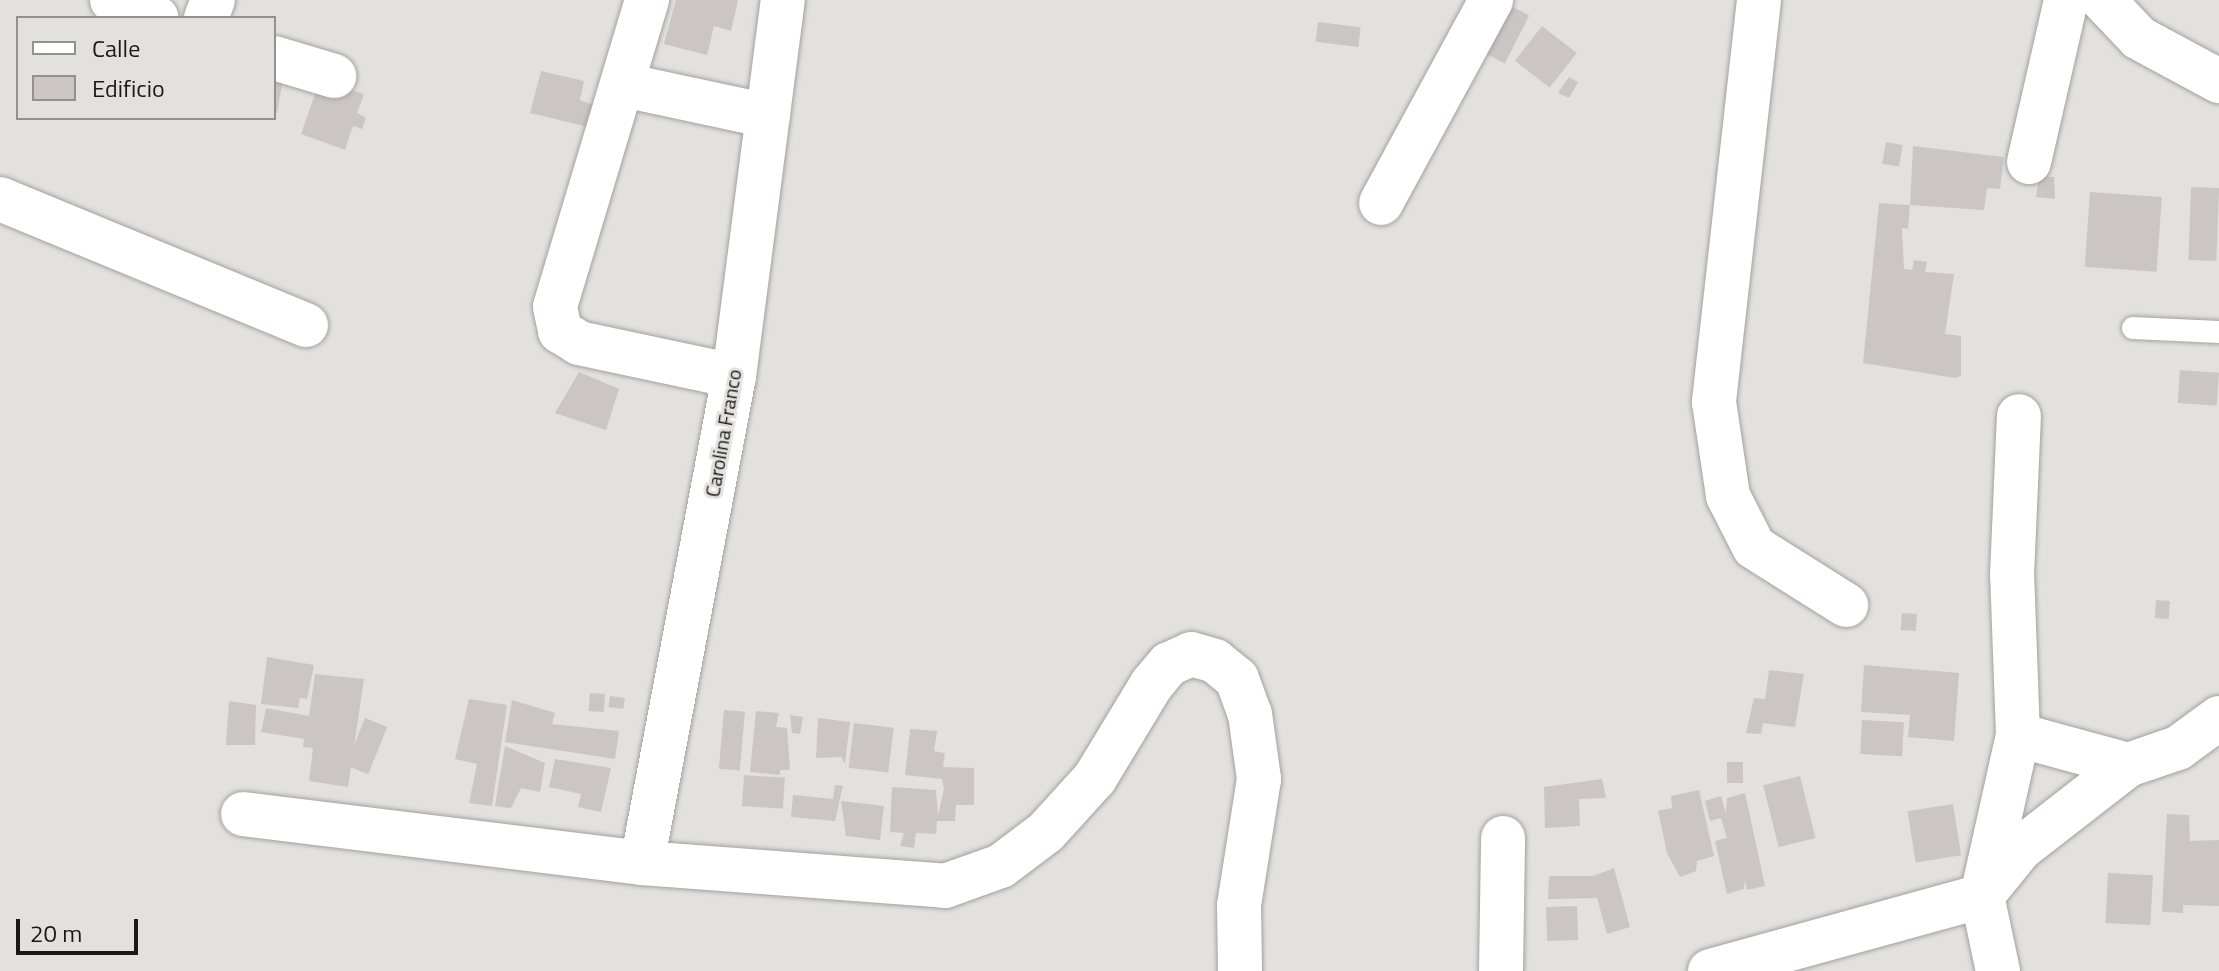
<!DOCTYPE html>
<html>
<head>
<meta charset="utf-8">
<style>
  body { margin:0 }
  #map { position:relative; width:2219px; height:971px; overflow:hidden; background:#e2e1dd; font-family:"Titillium Web",sans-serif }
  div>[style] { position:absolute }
  .building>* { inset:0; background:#cbc6c5; transform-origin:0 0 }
  .roads { filter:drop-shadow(0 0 2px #a3a19e) drop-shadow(0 0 2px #a3a19e) }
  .lane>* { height:22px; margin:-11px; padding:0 11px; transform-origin:11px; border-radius:11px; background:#fff }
  .street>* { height:44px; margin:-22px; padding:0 22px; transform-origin:22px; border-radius:22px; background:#fff }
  span { translate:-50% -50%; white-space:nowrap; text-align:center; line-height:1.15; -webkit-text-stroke:6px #e2e1dd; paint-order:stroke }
  .street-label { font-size:20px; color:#1a1918 }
  .legend { position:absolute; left:16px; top:16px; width:260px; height:104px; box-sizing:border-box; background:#e2e1dd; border:2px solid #92918e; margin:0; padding:10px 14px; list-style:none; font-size:24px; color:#1a1918 }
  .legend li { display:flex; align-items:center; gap:16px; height:40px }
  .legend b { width:40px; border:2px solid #92918e }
  .scale { position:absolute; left:16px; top:919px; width:122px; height:36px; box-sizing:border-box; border:4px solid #1a1918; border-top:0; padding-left:10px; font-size:24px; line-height:28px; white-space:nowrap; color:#1a1918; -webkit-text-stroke:6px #e2e1dd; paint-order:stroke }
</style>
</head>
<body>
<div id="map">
  <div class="building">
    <i style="clip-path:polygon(676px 0,738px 0,731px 31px,714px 26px,707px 55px,664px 44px)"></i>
    <i style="left:1499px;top:0;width:34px;height:54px;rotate:27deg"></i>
    <i style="left:1318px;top:22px;width:43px;height:20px;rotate:7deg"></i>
    <i style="left:1542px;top:26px;width:44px;height:44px;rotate:38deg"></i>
    <i style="clip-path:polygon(274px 71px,284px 73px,277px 113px,274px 113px)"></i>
    <i style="clip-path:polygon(541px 71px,584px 81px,580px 100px,599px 107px,593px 128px,530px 113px)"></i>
    <i style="clip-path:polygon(1569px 77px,1578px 82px,1569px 98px,1558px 93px)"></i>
    <i style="clip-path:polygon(320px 80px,364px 94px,357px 113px,366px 118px,362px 129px,353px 126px,345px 150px,301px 134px)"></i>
    <i style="left:1886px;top:142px;width:17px;height:22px;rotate:10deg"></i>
    <i style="clip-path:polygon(1913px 146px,2004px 157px,2000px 189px,1987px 188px,1984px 210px,1910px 205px,1908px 229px,1902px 228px,1904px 269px,1912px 270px,1914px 260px,1927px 262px,1925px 272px,1954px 274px,1945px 334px,1961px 336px,1961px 376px,1955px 378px,1863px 363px,1879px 203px,1910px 205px)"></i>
    <i style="clip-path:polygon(2039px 177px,2054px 177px,2055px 199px,2036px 197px)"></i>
    <i style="left:2191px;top:187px;width:28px;height:73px;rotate:2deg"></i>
    <i style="left:2090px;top:192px;width:72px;height:75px;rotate:4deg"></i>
    <i style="left:2180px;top:370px;width:39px;height:33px;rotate:4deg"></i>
    <i style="clip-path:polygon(579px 372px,619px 389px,606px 430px,555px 413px)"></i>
    <i style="left:2156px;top:600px;width:14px;height:18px;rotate:4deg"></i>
    <i style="left:1902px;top:613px;width:15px;height:17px;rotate:4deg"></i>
    <i style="clip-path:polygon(267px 657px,314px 665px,307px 699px,300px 698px,298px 708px,261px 704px)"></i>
    <i style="clip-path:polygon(1864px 665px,1959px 673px,1954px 741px,1908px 737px,1910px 715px,1861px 712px)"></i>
    <i style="clip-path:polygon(1769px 670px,1804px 674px,1795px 727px,1763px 723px,1761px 734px,1746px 733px,1754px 698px,1765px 699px)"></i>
    <i style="clip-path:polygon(315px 674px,364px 679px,348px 787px,309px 781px,313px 748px,303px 747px,304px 739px,261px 732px,266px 708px,309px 716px)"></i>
    <i style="left:590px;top:693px;width:15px;height:18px;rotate:4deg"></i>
    <i style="left:610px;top:696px;width:15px;height:11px;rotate:8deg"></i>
    <i style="clip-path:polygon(469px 699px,507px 705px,492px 806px,469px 803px,477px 764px,455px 759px)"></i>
    <i style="clip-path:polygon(512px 700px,555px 713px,552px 724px,619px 731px,615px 759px,505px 742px)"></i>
    <i style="clip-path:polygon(229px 701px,256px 705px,255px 745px,226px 745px)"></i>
    <i style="left:724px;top:710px;width:21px;height:59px;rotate:5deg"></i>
    <i style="clip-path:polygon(756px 711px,779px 713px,776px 727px,787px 728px,790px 770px,780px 770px,780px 775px,750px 772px)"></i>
    <i style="clip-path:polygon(790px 715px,803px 717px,800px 734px,792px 733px)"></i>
    <i style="left:365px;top:718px;width:24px;height:51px;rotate:22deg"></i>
    <i style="clip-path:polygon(818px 718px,850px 722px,845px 764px,841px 757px,816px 758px)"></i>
    <i style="left:1862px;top:720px;width:42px;height:34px;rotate:3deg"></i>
    <i style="left:854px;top:723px;width:40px;height:45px;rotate:7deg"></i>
    <i style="clip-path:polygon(910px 729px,937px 731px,934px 751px,945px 753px,943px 767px,974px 768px,974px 805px,956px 805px,955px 821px,937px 821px,936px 834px,916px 833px,914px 848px,900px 846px,904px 833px,890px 832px,892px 787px,936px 790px,938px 815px,944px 789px,942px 779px,905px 775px)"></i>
    <i style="clip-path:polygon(505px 746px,545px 763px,540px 792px,521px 788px,511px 808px,495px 806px)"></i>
    <i style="clip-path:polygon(555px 759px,611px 768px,601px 812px,578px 807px,581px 794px,549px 787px)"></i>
    <i style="left:1743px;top:762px;width:21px;height:16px;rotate:90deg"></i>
    <i style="left:744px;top:775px;width:41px;height:31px;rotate:4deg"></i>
    <i style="left:1800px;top:776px;width:64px;height:38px;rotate:76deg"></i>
    <i style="clip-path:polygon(1602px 779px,1606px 798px,1579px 799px,1580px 826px,1545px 828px,1544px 787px)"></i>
    <i style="clip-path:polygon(835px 785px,843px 786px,835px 821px,791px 817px,793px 795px,833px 799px)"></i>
    <i style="clip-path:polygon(1699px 790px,1714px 856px,1697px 861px,1696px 871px,1680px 877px,1667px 853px,1658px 811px,1672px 808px,1671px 796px)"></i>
    <i style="clip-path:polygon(1745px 793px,1765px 886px,1747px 890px,1745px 880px,1744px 889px,1727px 894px,1715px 841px,1727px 838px,1721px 818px,1710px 821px,1705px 801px,1721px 796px,1726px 813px,1727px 798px)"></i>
    <i style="clip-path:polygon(841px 801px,884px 806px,880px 840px,846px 836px)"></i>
    <i style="left:1953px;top:804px;width:52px;height:46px;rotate:81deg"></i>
    <i style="clip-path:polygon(2167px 814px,2189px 815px,2190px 841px,2219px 840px,2219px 906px,2183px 905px,2183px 913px,2162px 912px)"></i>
    <i style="clip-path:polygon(1614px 868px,1630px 927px,1607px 934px,1597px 898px,1548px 899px,1549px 876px,1593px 876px)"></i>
    <i style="left:2108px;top:873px;width:45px;height:50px;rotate:3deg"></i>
    <i style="left:1577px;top:906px;width:34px;height:31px;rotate:88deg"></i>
  </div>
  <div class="roads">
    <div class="lane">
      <i style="left:2133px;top:328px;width:86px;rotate:2.7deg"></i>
    </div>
    <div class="street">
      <i style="left:112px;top:0;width:48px;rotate:21.8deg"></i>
      <i style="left:647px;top:0;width:320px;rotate:106.7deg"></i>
      <i style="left:555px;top:307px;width:25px;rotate:78deg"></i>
      <i style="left:560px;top:331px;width:22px;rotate:32deg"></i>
      <i style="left:579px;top:343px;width:158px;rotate:12deg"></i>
      <i style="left:1759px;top:0;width:405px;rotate:96.4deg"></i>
      <i style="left:1714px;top:402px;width:95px;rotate:81.5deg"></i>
      <i style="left:1728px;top:496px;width:57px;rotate:63deg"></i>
      <i style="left:1754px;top:547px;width:109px;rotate:32.2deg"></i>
      <i style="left:2103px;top:0;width:52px;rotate:46.5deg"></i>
      <i style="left:2139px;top:38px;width:91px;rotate:28.3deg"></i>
      <i style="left:206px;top:18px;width:19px;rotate:-69deg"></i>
      <i style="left:274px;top:58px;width:63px;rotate:16.7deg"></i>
      <i style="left:624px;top:85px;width:147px;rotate:12.1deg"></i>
      <i style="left:2029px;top:162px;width:166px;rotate:-77.1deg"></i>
      <i style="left:0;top:199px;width:331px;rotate:22.4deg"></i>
      <i style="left:1381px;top:203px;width:231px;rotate:-61.5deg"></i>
      <i style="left:2018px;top:735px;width:114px;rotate:15.3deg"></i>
      <i style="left:2128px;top:765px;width:53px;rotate:-18.8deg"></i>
      <i style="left:2178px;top:748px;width:51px;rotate:-36.2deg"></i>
      <i style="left:243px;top:814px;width:402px;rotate:7deg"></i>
      <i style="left:642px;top:863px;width:304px;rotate:4.3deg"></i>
      <i style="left:945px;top:886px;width:59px;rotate:-19.7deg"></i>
      <i style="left:1001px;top:866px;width:56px;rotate:-37.1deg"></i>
      <i style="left:1046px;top:832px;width:73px;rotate:-47.8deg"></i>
      <i style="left:1095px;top:778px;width:110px;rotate:-58.8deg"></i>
      <i style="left:1152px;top:684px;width:26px;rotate:-50deg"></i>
      <i style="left:1169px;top:664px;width:24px;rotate:-24deg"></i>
      <i style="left:1191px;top:654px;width:25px;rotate:16deg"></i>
      <i style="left:1215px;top:661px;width:28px;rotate:39deg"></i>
      <i style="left:1237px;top:679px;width:37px;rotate:70deg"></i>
      <i style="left:1250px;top:714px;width:66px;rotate:82.1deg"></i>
      <i style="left:1259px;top:779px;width:128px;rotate:99deg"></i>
      <i style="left:1239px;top:905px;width:66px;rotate:89.1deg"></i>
      <i style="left:642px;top:863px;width:496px;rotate:-79.3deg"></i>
      <i style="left:734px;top:376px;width:379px;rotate:-82.6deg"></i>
      <i style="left:1501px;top:971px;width:133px;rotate:-89.1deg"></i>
      <i style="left:1710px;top:971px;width:282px;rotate:-15.4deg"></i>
      <i style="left:1982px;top:896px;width:60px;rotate:-51deg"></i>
      <i style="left:2020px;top:849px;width:137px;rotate:-37.9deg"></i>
      <i style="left:1998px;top:971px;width:77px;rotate:-102deg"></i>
      <i style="left:1982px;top:896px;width:165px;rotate:-77.4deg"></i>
      <i style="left:2018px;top:735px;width:160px;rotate:-92.1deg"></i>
      <i style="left:2012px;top:575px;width:159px;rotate:-87.5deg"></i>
    </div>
  </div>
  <div class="street-label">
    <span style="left:723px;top:433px;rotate:-80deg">Carolina Franco</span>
  </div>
  <ul class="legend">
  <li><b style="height:10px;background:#fff"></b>Calle</li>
  <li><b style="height:22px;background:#cbc6c5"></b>Edificio</li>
  </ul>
  <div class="scale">20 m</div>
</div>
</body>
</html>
